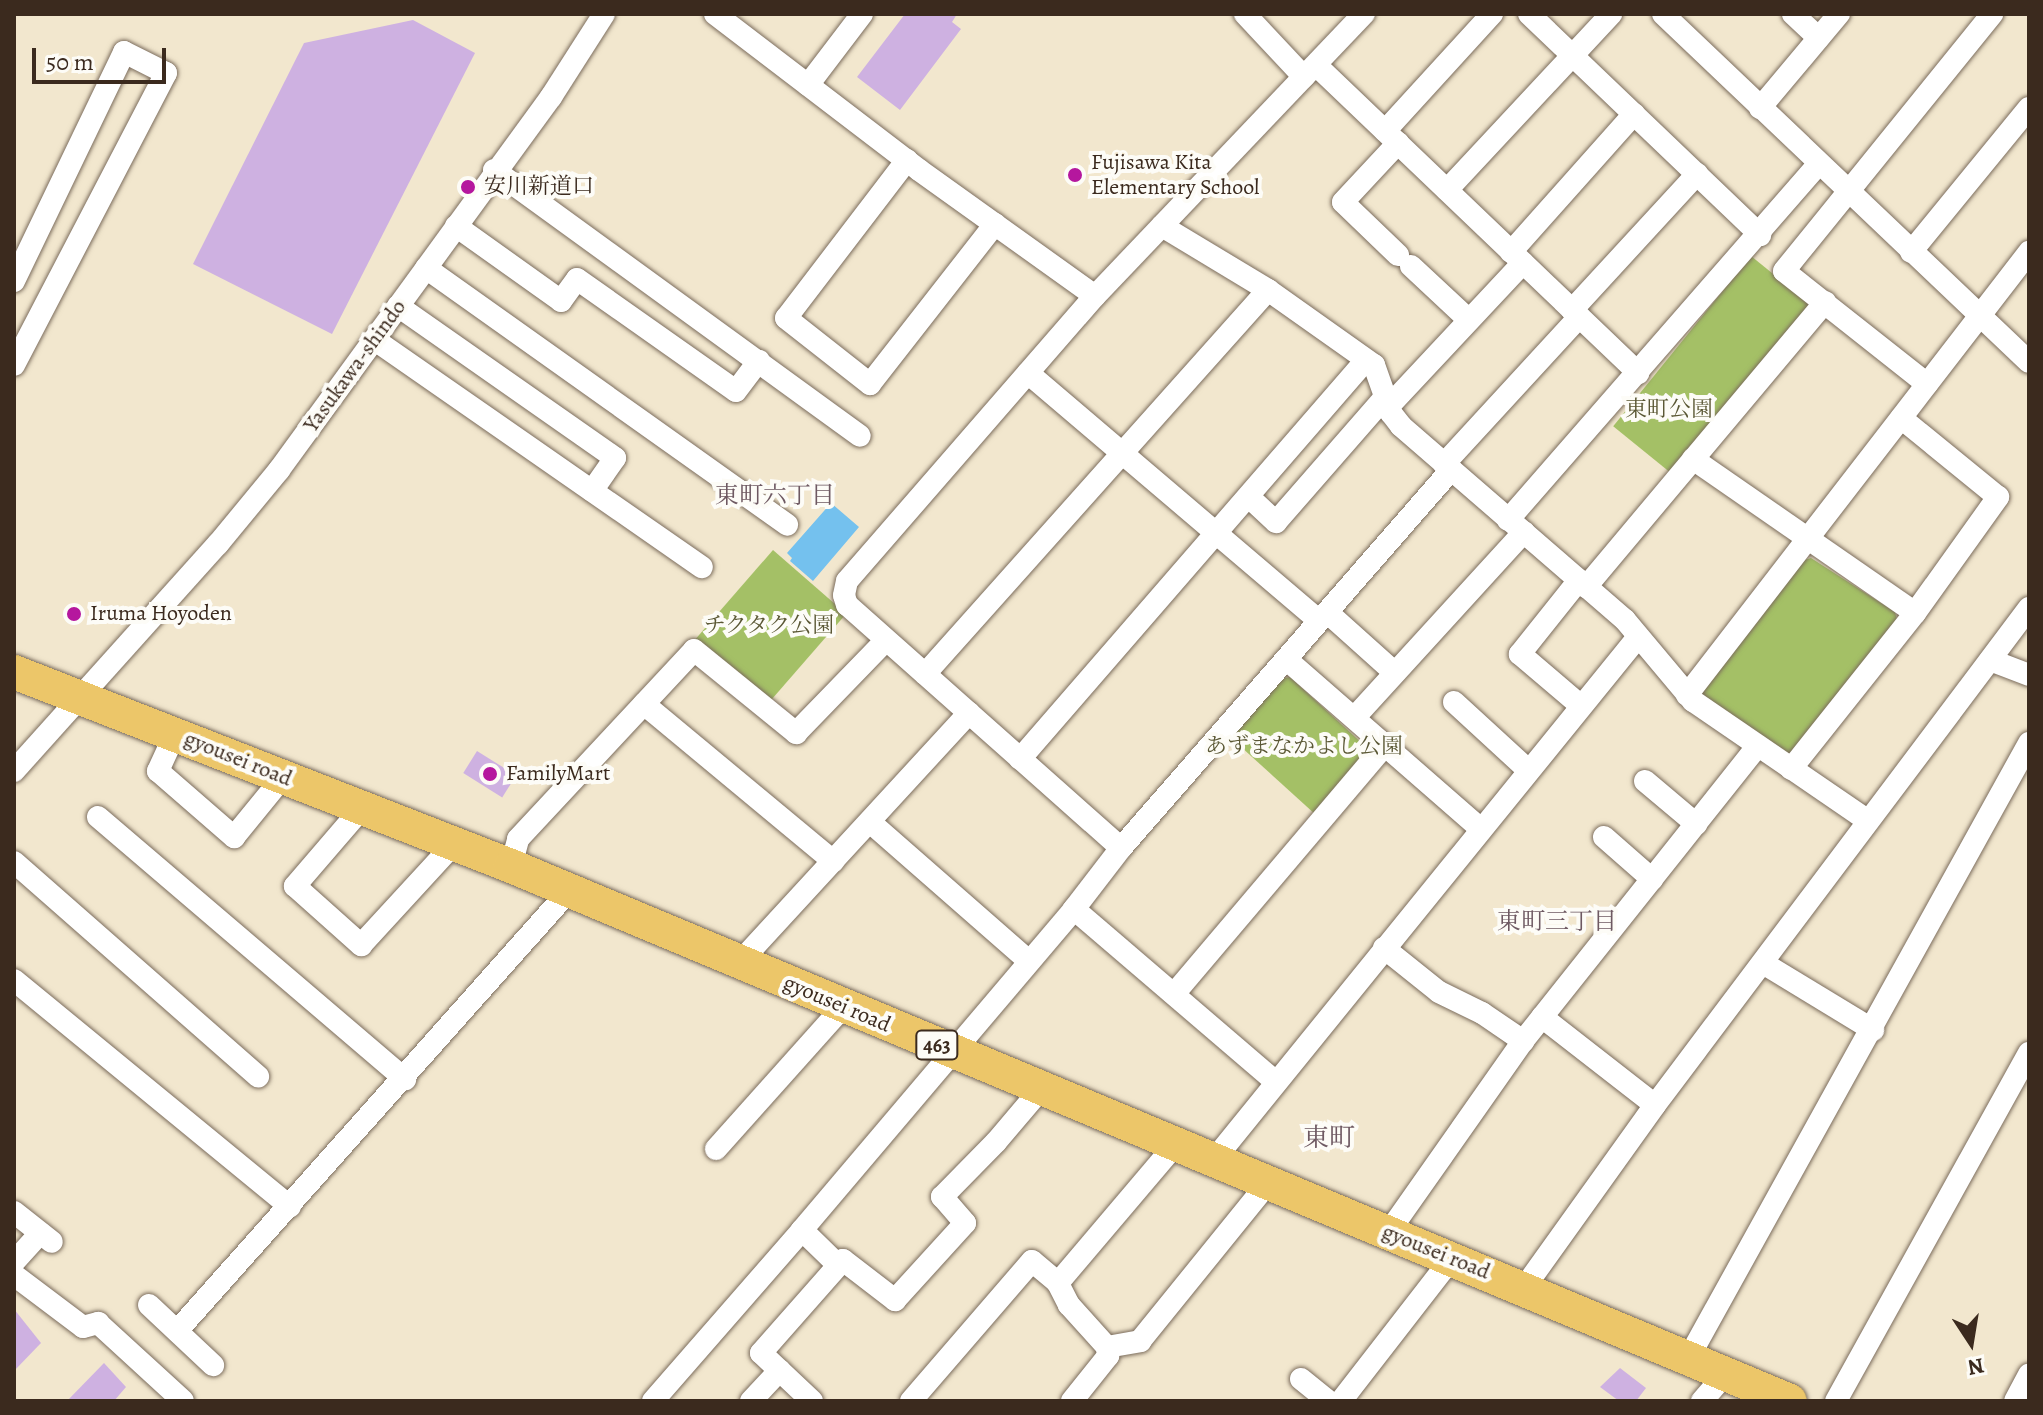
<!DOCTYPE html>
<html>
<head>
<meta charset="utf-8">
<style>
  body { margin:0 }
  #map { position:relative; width:2043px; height:1415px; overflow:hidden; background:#f2e7ce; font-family:Alegreya,"Noto Serif JP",serif }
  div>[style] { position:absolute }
  .green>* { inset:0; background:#a4c066; transform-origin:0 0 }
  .water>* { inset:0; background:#74c1ee }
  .building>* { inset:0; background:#ceb1e1; transform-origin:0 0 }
  .roads { filter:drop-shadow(0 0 2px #7b6c5c) drop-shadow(0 0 2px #7b6c5c) }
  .minor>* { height:22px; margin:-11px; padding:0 11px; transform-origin:11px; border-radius:11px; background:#fff }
  .highway>* { height:34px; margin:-17px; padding:0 17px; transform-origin:17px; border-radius:17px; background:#ecc669 }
  .dots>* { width:22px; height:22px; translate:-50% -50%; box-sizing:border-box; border:4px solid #fdfcf7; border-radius:50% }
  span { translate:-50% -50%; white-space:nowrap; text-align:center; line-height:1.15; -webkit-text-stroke:8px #fdfcf7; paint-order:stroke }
  .shield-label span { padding:2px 6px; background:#fdfcf7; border:2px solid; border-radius:6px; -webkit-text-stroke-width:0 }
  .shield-label { font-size:20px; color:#3b2a1e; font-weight:700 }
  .poi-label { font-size:22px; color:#3b2a1e }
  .left { translate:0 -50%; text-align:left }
  .street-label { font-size:22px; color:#3b2a1e }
  .park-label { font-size:22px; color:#5a5734 }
  .neighbourhood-label { font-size:24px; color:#6e5962 }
  .quarter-label { font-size:26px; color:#6e5962 }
  .frame { position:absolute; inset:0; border:16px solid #3b2a1e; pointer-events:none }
  .north { position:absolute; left:1931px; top:1303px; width:80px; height:80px; -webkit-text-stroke:6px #fdfcf7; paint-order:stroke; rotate:168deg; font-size:22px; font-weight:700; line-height:32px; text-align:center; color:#3b2a1e }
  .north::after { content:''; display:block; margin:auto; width:28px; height:36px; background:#3b2a1e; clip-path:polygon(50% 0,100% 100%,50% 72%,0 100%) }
  .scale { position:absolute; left:32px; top:48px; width:134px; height:36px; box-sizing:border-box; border:4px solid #3b2a1e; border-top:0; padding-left:10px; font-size:24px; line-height:28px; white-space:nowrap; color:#3b2a1e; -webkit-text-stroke:6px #fdfcf7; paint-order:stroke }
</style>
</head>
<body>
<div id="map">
  <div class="green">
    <i style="left:1751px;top:256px;width:77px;height:219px;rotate:39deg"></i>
    <i style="left:773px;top:550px;width:97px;height:120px;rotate:41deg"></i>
    <i style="clip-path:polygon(1811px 558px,1895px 612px,1897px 620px,1792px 754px,1783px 755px,1701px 699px,1699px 690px,1801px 561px)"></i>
    <i style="clip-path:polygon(1290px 677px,1365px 746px,1368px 755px,1316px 815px,1229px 736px,1280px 679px)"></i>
  </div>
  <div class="water">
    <i style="clip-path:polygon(831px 503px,859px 527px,813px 581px,790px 561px,792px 558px,787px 553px)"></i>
  </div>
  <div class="building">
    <i style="clip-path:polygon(905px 14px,957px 14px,952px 22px,961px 29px,900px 110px,857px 77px)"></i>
    <i style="clip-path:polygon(413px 20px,475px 53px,332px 334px,193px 264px,304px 43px)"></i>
    <i style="left:477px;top:751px;width:46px;height:26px;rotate:32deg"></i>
    <i style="clip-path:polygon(14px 1309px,41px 1343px,14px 1371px)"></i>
    <i style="clip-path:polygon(104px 1363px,126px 1387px,114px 1401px,67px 1401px)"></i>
    <i style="clip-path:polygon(1620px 1368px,1646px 1388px,1636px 1401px,1619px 1401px,1600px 1387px)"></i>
  </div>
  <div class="roads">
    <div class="minor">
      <i style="left:715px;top:14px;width:257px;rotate:37.4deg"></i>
      <i style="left:919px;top:170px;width:216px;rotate:35.6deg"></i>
      <i style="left:1245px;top:14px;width:86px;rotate:46.9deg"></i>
      <i style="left:1529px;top:14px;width:320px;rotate:43.7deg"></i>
      <i style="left:1663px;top:14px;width:505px;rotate:43.56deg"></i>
      <i style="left:1793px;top:14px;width:35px;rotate:43deg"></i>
      <i style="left:1316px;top:65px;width:446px;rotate:43.7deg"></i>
      <i style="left:808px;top:85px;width:89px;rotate:-52.7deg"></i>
      <i style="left:1760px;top:108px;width:123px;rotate:-50deg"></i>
      <i style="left:1385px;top:131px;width:159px;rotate:-47.6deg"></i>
      <i style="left:907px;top:160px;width:199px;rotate:127.4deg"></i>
      <i style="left:786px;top:318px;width:107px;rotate:38.2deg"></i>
      <i style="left:870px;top:384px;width:203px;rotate:-52deg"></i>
      <i style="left:494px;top:170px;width:452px;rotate:36deg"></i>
      <i style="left:1447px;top:190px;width:241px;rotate:-47deg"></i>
      <i style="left:456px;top:226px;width:129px;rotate:35.5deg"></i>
      <i style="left:561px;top:301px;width:27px;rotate:-54deg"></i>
      <i style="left:577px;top:279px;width:194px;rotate:35.2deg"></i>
      <i style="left:736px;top:391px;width:38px;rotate:-53deg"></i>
      <i style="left:1162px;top:226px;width:124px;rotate:31.1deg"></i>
      <i style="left:1268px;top:290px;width:130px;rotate:35.3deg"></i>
      <i style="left:1374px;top:365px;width:51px;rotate:70.5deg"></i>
      <i style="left:1391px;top:413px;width:16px;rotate:52deg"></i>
      <i style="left:1401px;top:426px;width:296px;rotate:40.9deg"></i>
      <i style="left:1625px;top:620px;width:106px;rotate:50deg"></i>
      <i style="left:1693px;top:701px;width:211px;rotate:34.4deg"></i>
      <i style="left:1511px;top:252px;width:185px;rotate:-48.3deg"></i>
      <i style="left:1911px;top:252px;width:186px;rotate:-50.7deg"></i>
      <i style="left:1398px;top:255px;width:76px;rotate:-136.1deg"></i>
      <i style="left:1343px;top:202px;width:81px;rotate:-47deg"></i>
      <i style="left:1411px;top:266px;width:79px;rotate:43deg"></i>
      <i style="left:426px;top:268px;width:443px;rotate:35.4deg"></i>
      <i style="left:14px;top:281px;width:254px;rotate:-64.3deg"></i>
      <i style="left:124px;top:52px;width:47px;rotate:26.6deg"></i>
      <i style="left:166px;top:73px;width:329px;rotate:117.5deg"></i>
      <i style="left:398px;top:306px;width:265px;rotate:35deg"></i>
      <i style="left:615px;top:458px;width:40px;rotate:124.9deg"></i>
      <i style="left:1572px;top:310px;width:185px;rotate:-47.4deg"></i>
      <i style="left:375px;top:340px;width:398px;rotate:34.8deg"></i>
      <i style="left:1028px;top:373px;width:382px;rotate:40.4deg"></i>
      <i style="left:1927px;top:384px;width:182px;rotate:-141.7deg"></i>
      <i style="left:1784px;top:271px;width:331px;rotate:-51deg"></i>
      <i style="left:1389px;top:406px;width:196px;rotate:-46.9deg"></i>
      <i style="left:1693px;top:459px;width:270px;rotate:34.7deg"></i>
      <i style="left:1444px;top:464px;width:200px;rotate:-47.4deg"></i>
      <i style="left:1249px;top:497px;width:37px;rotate:43deg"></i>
      <i style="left:1276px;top:522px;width:166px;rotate:-48.9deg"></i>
      <i style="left:1508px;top:520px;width:473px;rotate:-48.9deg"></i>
      <i style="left:1579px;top:580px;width:95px;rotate:128.6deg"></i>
      <i style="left:1520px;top:654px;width:80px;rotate:40.4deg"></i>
      <i style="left:1586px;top:587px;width:372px;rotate:-50deg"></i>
      <i style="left:1327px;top:612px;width:91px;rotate:41.9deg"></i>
      <i style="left:1286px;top:659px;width:257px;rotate:41.1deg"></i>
      <i style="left:1990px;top:660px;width:42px;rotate:21deg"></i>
      <i style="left:925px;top:674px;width:515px;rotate:-48.23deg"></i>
      <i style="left:1687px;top:695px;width:560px;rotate:-52.33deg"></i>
      <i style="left:1454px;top:702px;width:100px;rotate:42.6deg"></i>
      <i style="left:644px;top:704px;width:246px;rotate:39.7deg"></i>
      <i style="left:1354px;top:718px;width:252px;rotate:-47.6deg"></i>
      <i style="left:175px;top:734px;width:41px;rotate:114.7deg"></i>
      <i style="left:158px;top:771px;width:101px;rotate:41deg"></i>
      <i style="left:234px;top:837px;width:77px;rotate:-50.8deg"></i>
      <i style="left:1020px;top:759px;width:528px;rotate:-49.07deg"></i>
      <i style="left:1791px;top:769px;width:199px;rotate:-51.5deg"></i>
      <i style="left:1915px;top:613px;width:143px;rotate:-54.4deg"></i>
      <i style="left:1998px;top:497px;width:125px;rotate:-140.8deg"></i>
      <i style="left:14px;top:771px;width:305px;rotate:-48.1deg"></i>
      <i style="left:218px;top:544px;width:96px;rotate:-50.5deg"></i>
      <i style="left:279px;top:470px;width:462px;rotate:-53.9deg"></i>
      <i style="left:551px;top:97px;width:98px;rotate:-57.4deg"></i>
      <i style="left:1645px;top:781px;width:67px;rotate:40.1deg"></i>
      <i style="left:362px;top:808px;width:103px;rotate:130.7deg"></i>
      <i style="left:295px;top:886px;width:89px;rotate:41.8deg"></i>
      <i style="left:361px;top:945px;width:137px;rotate:-47.4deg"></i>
      <i style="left:98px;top:817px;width:404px;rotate:40.5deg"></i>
      <i style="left:870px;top:822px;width:211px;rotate:41.2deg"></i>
      <i style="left:1604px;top:837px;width:64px;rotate:41.2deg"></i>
      <i style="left:1121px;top:848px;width:366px;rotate:-138.4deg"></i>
      <i style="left:847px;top:605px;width:10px;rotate:-107deg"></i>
      <i style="left:844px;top:595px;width:14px;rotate:-78deg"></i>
      <i style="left:847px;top:581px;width:378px;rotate:-49deg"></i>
      <i style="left:1095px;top:296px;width:390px;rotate:-46.4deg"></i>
      <i style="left:14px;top:862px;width:325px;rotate:41.3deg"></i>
      <i style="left:511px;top:866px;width:28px;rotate:-75deg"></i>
      <i style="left:518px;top:839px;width:258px;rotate:-47deg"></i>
      <i style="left:694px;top:650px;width:132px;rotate:39.1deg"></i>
      <i style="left:796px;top:733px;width:129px;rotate:-45.9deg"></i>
      <i style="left:1074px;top:909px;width:266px;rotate:40.6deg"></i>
      <i style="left:1384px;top:948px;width:70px;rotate:38.7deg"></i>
      <i style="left:1439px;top:992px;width:48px;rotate:26deg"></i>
      <i style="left:1482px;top:1013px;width:50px;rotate:34.3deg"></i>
      <i style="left:739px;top:963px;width:340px;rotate:-47.4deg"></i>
      <i style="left:1763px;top:963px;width:129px;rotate:31.3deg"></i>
      <i style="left:14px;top:980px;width:357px;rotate:39.4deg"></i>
      <i style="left:1174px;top:994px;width:326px;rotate:-49.7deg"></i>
      <i style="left:1542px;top:1017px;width:143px;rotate:37.9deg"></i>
      <i style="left:716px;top:1149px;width:192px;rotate:-48.2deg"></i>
      <i style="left:1213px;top:1161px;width:675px;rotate:-50.96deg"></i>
      <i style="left:14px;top:1212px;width:48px;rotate:38.3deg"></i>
      <i style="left:802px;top:1230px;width:50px;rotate:44.2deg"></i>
      <i style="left:1388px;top:1233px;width:235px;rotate:-54.9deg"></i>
      <i style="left:1523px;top:1041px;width:377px;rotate:-51.5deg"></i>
      <i style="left:14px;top:1262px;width:39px;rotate:-48deg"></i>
      <i style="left:14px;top:1275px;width:86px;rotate:37deg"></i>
      <i style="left:83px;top:1327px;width:16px;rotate:-15deg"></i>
      <i style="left:98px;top:1323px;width:115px;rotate:42.5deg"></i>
      <i style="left:1524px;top:1288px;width:225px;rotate:-54.4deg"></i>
      <i style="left:1655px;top:1105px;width:622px;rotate:-53.04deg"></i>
      <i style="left:149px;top:1305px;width:88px;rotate:43.2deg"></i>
      <i style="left:177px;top:1331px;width:588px;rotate:-48.31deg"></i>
      <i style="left:1107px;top:1347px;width:34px;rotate:-10deg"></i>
      <i style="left:1140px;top:1341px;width:203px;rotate:-51deg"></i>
      <i style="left:1689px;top:1357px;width:702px;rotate:-61.02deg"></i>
      <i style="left:1301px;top:1379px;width:35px;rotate:39deg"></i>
      <i style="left:653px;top:1401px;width:227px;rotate:-48.9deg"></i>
      <i style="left:802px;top:1230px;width:421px;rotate:-49.7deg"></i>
      <i style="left:1074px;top:909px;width:77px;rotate:-52.4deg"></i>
      <i style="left:1121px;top:848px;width:502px;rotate:-48.88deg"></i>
      <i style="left:751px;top:1401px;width:42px;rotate:-46.9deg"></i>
      <i style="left:812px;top:1401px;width:70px;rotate:-136.7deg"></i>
      <i style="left:761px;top:1353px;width:124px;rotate:-48.6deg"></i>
      <i style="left:843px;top:1260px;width:66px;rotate:37.6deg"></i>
      <i style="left:895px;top:1300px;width:104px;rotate:-47.7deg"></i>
      <i style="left:965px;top:1223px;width:35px;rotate:-131deg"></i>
      <i style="left:942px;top:1197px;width:77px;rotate:-45.5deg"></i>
      <i style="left:996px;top:1142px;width:70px;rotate:-49.7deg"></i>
      <i style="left:911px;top:1401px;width:185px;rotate:-49.2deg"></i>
      <i style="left:1032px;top:1261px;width:34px;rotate:40deg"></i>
      <i style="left:1072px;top:1401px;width:58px;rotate:-51.3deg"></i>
      <i style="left:1108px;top:1356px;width:9px;rotate:-96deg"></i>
      <i style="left:1107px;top:1347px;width:57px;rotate:-132.1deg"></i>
      <i style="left:1069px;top:1305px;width:25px;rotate:-117deg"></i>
      <i style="left:1058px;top:1283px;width:180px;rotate:-49.7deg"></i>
      <i style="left:1341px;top:1401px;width:181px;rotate:-52.2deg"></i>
      <i style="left:1702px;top:1401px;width:37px;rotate:-49deg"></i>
      <i style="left:1836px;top:1401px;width:398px;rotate:-61deg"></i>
      <i style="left:2015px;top:1401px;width:30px;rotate:-62deg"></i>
    </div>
    <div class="highway">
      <i style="left:14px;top:672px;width:534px;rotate:21.32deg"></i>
      <i style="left:511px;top:866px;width:1386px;rotate:22.7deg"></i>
    </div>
  </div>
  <div class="dots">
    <i style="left:1075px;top:175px;background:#b5179e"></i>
    <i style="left:468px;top:187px;background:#b5179e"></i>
    <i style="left:74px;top:614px;background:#b5179e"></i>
    <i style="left:490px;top:774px;background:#b5179e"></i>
  </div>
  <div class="shield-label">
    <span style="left:937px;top:1045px">463</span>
  </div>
  <div class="poi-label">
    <span class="left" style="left:1091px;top:175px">Fujisawa Kita<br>Elementary School</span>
    <span class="left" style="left:484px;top:187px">安川新道口</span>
    <span class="left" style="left:90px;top:614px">Iruma Hoyoden</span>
    <span class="left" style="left:506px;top:774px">FamilyMart</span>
  </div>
  <div class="street-label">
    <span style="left:355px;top:366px;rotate:-54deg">Yasukawa-shindo</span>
    <span style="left:238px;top:759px;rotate:22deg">gyousei road</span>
    <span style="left:837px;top:1004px;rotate:23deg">gyousei road</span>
    <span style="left:1436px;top:1252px;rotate:22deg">gyousei road</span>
  </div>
  <div class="park-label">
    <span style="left:1669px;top:410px">東町公園</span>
    <span style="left:769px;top:626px">チクタク公園</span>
    <span style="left:1304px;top:747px">あずまなかよし公園</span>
  </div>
  <div class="neighbourhood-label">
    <span style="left:775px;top:496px">東町六丁目</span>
    <span style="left:1557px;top:922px">東町三丁目</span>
  </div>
  <div class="quarter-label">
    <span style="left:1329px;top:1138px">東町</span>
  </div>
  <div class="frame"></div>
  <div class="north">N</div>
  <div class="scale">50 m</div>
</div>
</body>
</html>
